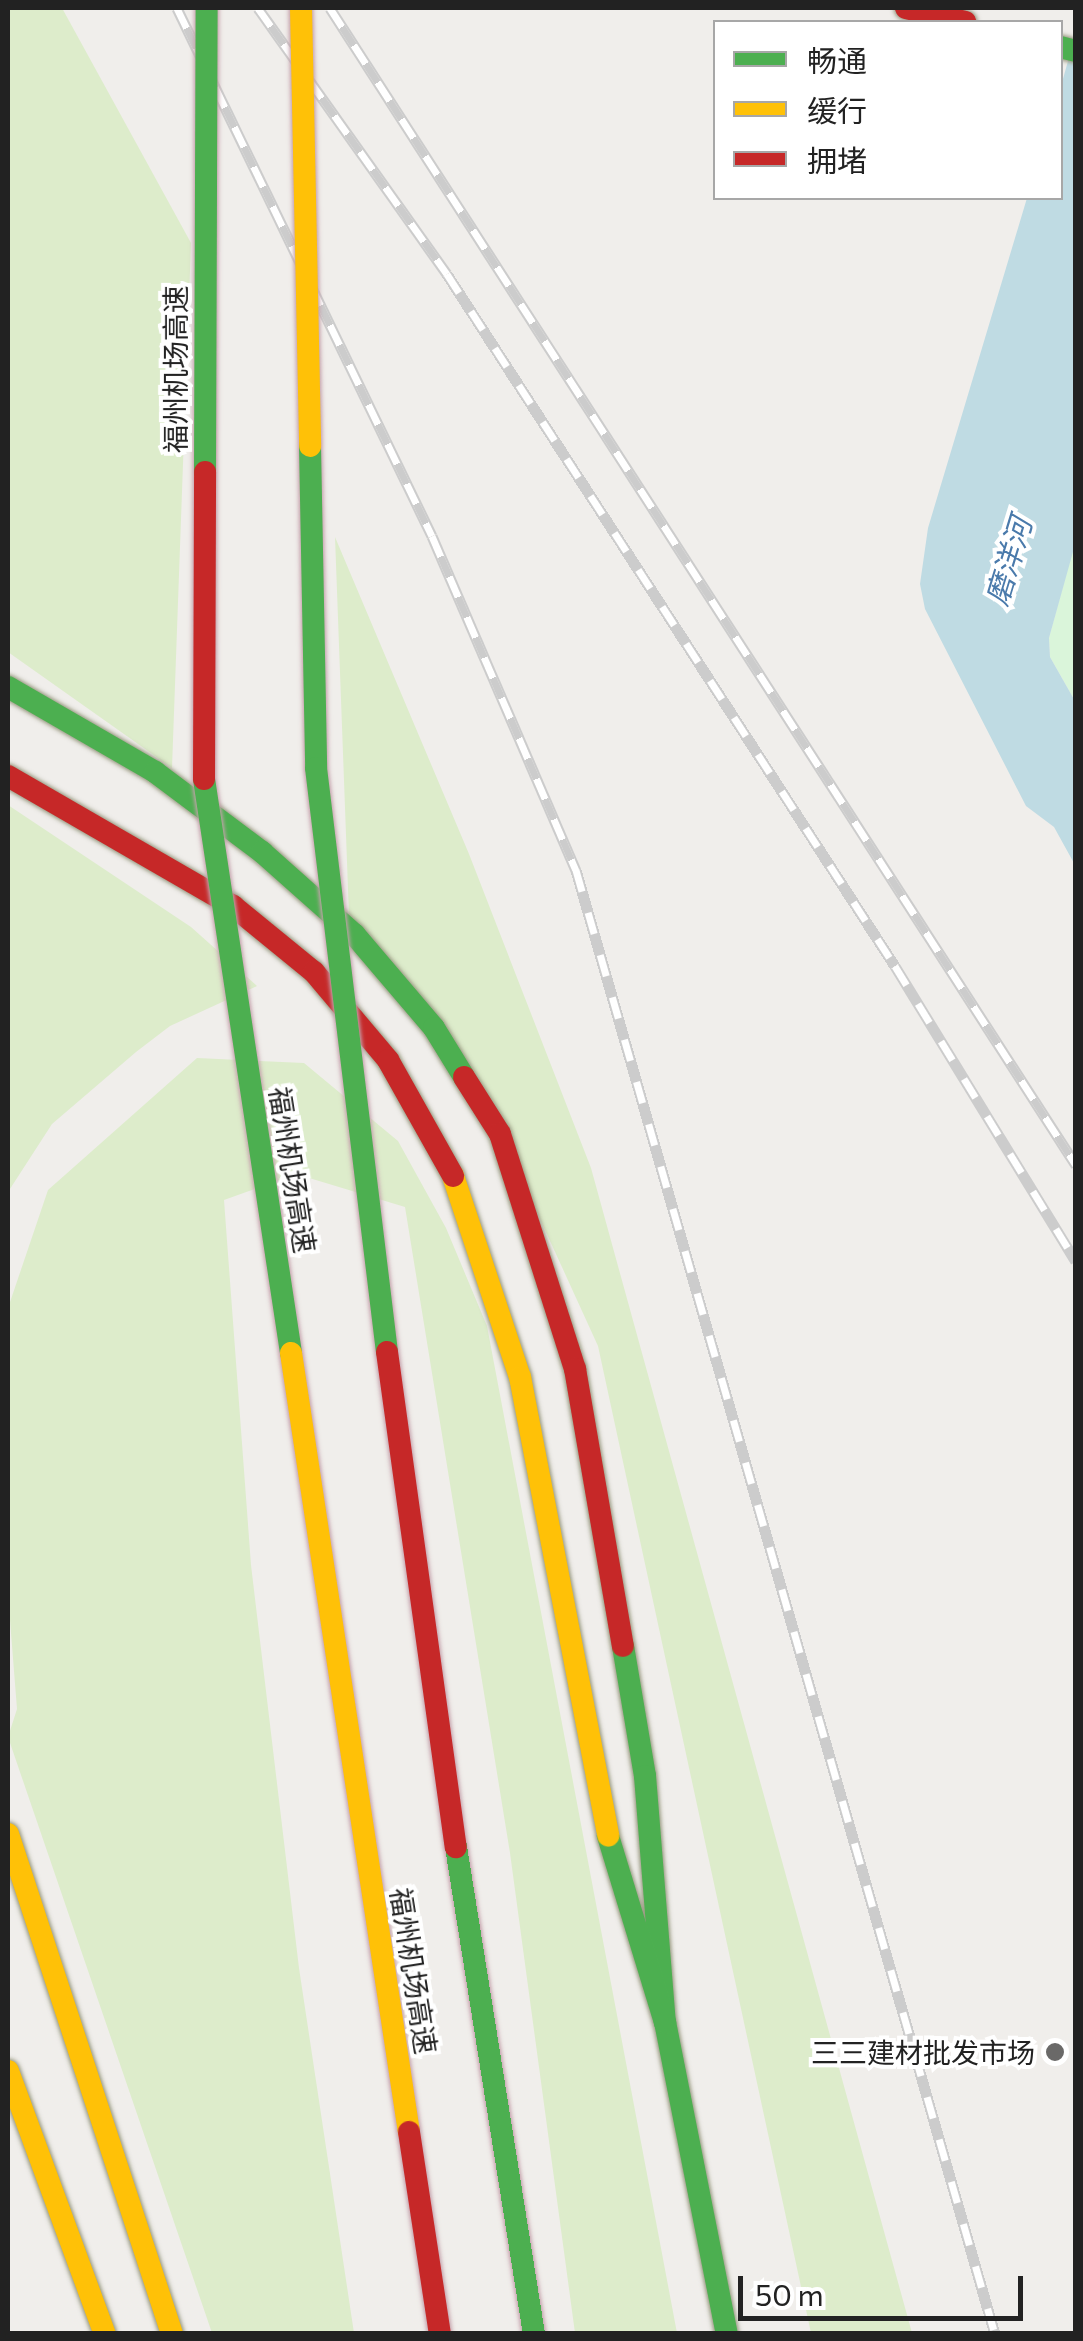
<!DOCTYPE html>
<html>
<head>
<meta charset="utf-8">
<style>
  body { margin:0 }
  #map { position:relative; width:1083px; height:2341px; overflow:hidden; background:#f0eeeb; font-family:Commissioner,"Noto Sans SC",sans-serif }
  div>[style] { position:absolute }
  .grass>* { inset:0; background:#ddeccb }
  .park>* { inset:0; background:#daf5da }
  .water>* { inset:0; background:#bfdbe3 }
  .roads { filter:drop-shadow(0 0 2px #999a82) drop-shadow(0 0 2px #999a82) }
  .fast>* { height:22px; margin:-11px; padding:0 11px; transform-origin:11px; border-radius:11px; background:#4caf50 }
  .slow>* { height:22px; margin:-11px; padding:0 11px; transform-origin:11px; border-radius:11px; background:#ffc107 }
  .jam>* { height:22px; margin:-11px; padding:0 11px; transform-origin:11px; border-radius:11px; background:#c62828 }
  .rail>* { height:11px; margin-top:-5.5px; transform-origin:0; background:repeating-linear-gradient(90deg,#fff 0 22px,#ccc 0 44px); box-sizing:border-box; border-block:2px solid #ccc }
  .bridges { filter:drop-shadow(0 0 2px #c5a2ac) drop-shadow(0 0 2px #c5a2ac) }
  .fast-bridge>* { height:22px; margin:-11px; padding:0 11px; transform-origin:11px; border-radius:11px; background:#4caf50 }
  .slow-bridge>* { height:22px; margin:-11px; padding:0 11px; transform-origin:11px; border-radius:11px; background:#ffc107 }
  .jam-bridge>* { height:22px; margin:-11px; padding:0 11px; transform-origin:11px; border-radius:11px; background:#c62828 }
  .dots>* { width:28px; height:28px; translate:-50% -50%; box-sizing:border-box; border:5px solid #fff; border-radius:50% }
  span { translate:-50% -50%; white-space:nowrap; text-align:center; line-height:1.15; -webkit-text-stroke:8px #fff; paint-order:stroke }
  .street-label { font-size:28px; color:#222 }
  .poi-label { font-size:28px; color:#222 }
  .right { translate:-100% -50%; text-align:right }
  .water-label { font-size:30px; color:#4a7aab; font-style:italic }
  .frame { position:absolute; inset:0; border:10px solid #222; pointer-events:none }
  .legend { position:absolute; left:713px; top:20px; width:350px; height:180px; box-sizing:border-box; background:#fff; border:2px solid #a7a7a7; margin:0; padding:12px 18px; list-style:none; font-size:30px; color:#222 }
  .legend li { display:flex; align-items:center; gap:20px; height:50px }
  .legend b { width:50px; border:2px solid #a7a7a7 }
  .scale { position:absolute; left:738px; top:2276px; width:285px; height:45px; box-sizing:border-box; border:5px solid #222; border-top:0; padding-left:12px; font-size:30px; line-height:35px; white-space:nowrap; color:#222; -webkit-text-stroke:8px #fff; paint-order:stroke }
</style>
</head>
<body>
<div id="map">
  <div class="grass">
    <i style="clip-path:polygon(8px 8px,62px 8px,191px 243px,172px 768px,8px 652px)"></i>
    <i style="clip-path:polygon(335px 537px,469px 854px,591px 1168px,912px 2333px,811px 2333px,598px 1346px,514px 1162px,349px 916px)"></i>
    <i style="clip-path:polygon(8px 805px,191px 927px,257px 986px,170px 1026px,136px 1052px,52px 1124px,8px 1192px)"></i>
    <i style="clip-path:polygon(197px 1058px,304px 1063px,398px 1141px,446px 1228px,487px 1326px,677px 2333px,575px 2333px,510px 1853px,405px 1207px,296px 1174px,224px 1200px,251px 1565px,299px 1968px,354px 2333px,212px 2333px,8px 1737px,17px 1709px,8px 1595px,8px 1308px,48px 1190px)"></i>
  </div>
  <div class="park">
    <i style="clip-path:polygon(1075px 541px,1075px 701px,1050px 657px,1049px 638px)"></i>
  </div>
  <div class="water">
    <i style="clip-path:polygon(1075px 36px,1076px 541px,1049px 638px,1050px 657px,1075px 701px,1075px 865px,1054px 827px,1026px 806px,925px 609px,920px 584px,928px 528px,1027px 198px,1060px 198px,1061px 86px)"></i>
  </div>
  <div class="roads">
    <div class="fast">
      <i style="left:1060px;top:47px;width:16px;rotate:14deg"></i>
      <i style="left:8px;top:687px;width:170px;rotate:30deg"></i>
      <i style="left:155px;top:772px;width:134px;rotate:36.8deg"></i>
      <i style="left:262px;top:852px;width:123px;rotate:41.7deg"></i>
      <i style="left:354px;top:934px;width:123px;rotate:49.6deg"></i>
      <i style="left:434px;top:1028px;width:57px;rotate:58.5deg"></i>
      <i style="left:623px;top:1646px;width:132px;rotate:80.4deg"></i>
      <i style="left:645px;top:1776px;width:247px;rotate:85.4deg"></i>
      <i style="left:665px;top:2022px;width:318px;rotate:78.8deg"></i>
      <i style="left:608px;top:1836px;width:195px;rotate:73deg"></i>
    </div>
    <div class="slow">
      <i style="left:453px;top:1176px;width:212px;rotate:71.6deg"></i>
      <i style="left:520px;top:1377px;width:467px;rotate:79.1deg"></i>
      <i style="left:8px;top:1834px;width:526px;rotate:71.84deg"></i>
      <i style="left:8px;top:2071px;width:280px;rotate:69.8deg"></i>
    </div>
    <div class="jam">
      <i style="left:906px;top:8px;width:61px;rotate:13.3deg"></i>
      <i style="left:8px;top:776px;width:260px;rotate:30deg"></i>
      <i style="left:233px;top:906px;width:104px;rotate:39.2deg"></i>
      <i style="left:314px;top:972px;width:115px;rotate:49.9deg"></i>
      <i style="left:388px;top:1060px;width:133px;rotate:60.7deg"></i>
      <i style="left:464px;top:1077px;width:67px;rotate:57.7deg"></i>
      <i style="left:500px;top:1134px;width:247px;rotate:72.3deg"></i>
      <i style="left:575px;top:1369px;width:281px;rotate:80.2deg"></i>
    </div>
  </div>
  <div class="rail">
    <i style="left:177px;top:8px;width:586px;rotate:64.22deg"></i>
    <i style="left:432px;top:536px;width:364px;rotate:66.7deg"></i>
    <i style="left:576px;top:870px;width:1523px;rotate:74.03deg"></i>
    <i style="left:258px;top:8px;width:326px;rotate:54.6deg"></i>
    <i style="left:447px;top:274px;width:824px;rotate:57.08deg"></i>
    <i style="left:895px;top:966px;width:346px;rotate:58.5deg"></i>
    <i style="left:330px;top:8px;width:1377px;rotate:57.19deg"></i>
  </div>
  <div class="bridges">
    <div class="fast-bridge">
      <i style="left:310px;top:446px;width:322px;rotate:88.9deg"></i>
      <i style="left:316px;top:768px;width:588px;rotate:83.07deg"></i>
      <i style="left:205px;top:472px;width:464px;rotate:-89.8deg"></i>
      <i style="left:204px;top:779px;width:581px;rotate:81.38deg"></i>
      <i style="left:456px;top:1847px;width:493px;rotate:80.9deg"></i>
    </div>
    <div class="slow-bridge">
      <i style="left:301px;top:8px;width:438px;rotate:88.8deg"></i>
      <i style="left:291px;top:1353px;width:788px;rotate:81.39deg"></i>
    </div>
    <div class="jam-bridge">
      <i style="left:204px;top:779px;width:307px;rotate:-89.8deg"></i>
      <i style="left:387px;top:1352px;width:500px;rotate:82.1deg"></i>
      <i style="left:409px;top:2132px;width:204px;rotate:81.3deg"></i>
    </div>
  </div>
  <div class="dots">
    <i style="left:1055px;top:2052px;background:#6a6968"></i>
  </div>
  <div class="street-label">
    <span style="left:175px;top:369px;rotate:-90deg">福州机场高速</span>
    <span style="left:293px;top:1170px;rotate:81deg">福州机场高速</span>
    <span style="left:414px;top:1971px;rotate:81deg">福州机场高速</span>
  </div>
  <div class="poi-label">
    <span class="right" style="left:1035px;top:2052px">三三建材批发市场</span>
  </div>
  <div class="water-label">
    <span style="left:1008px;top:561px;rotate:-73deg">磨洋河</span>
  </div>
  <div class="frame"></div>
  <ul class="legend">
  <li><b style="height:12px;background:#4caf50"></b>畅通</li>
  <li><b style="height:12px;background:#ffc107"></b>缓行</li>
  <li><b style="height:12px;background:#c62828"></b>拥堵</li>
  </ul>
  <div class="scale">50 m</div>
</div>
</body>
</html>
